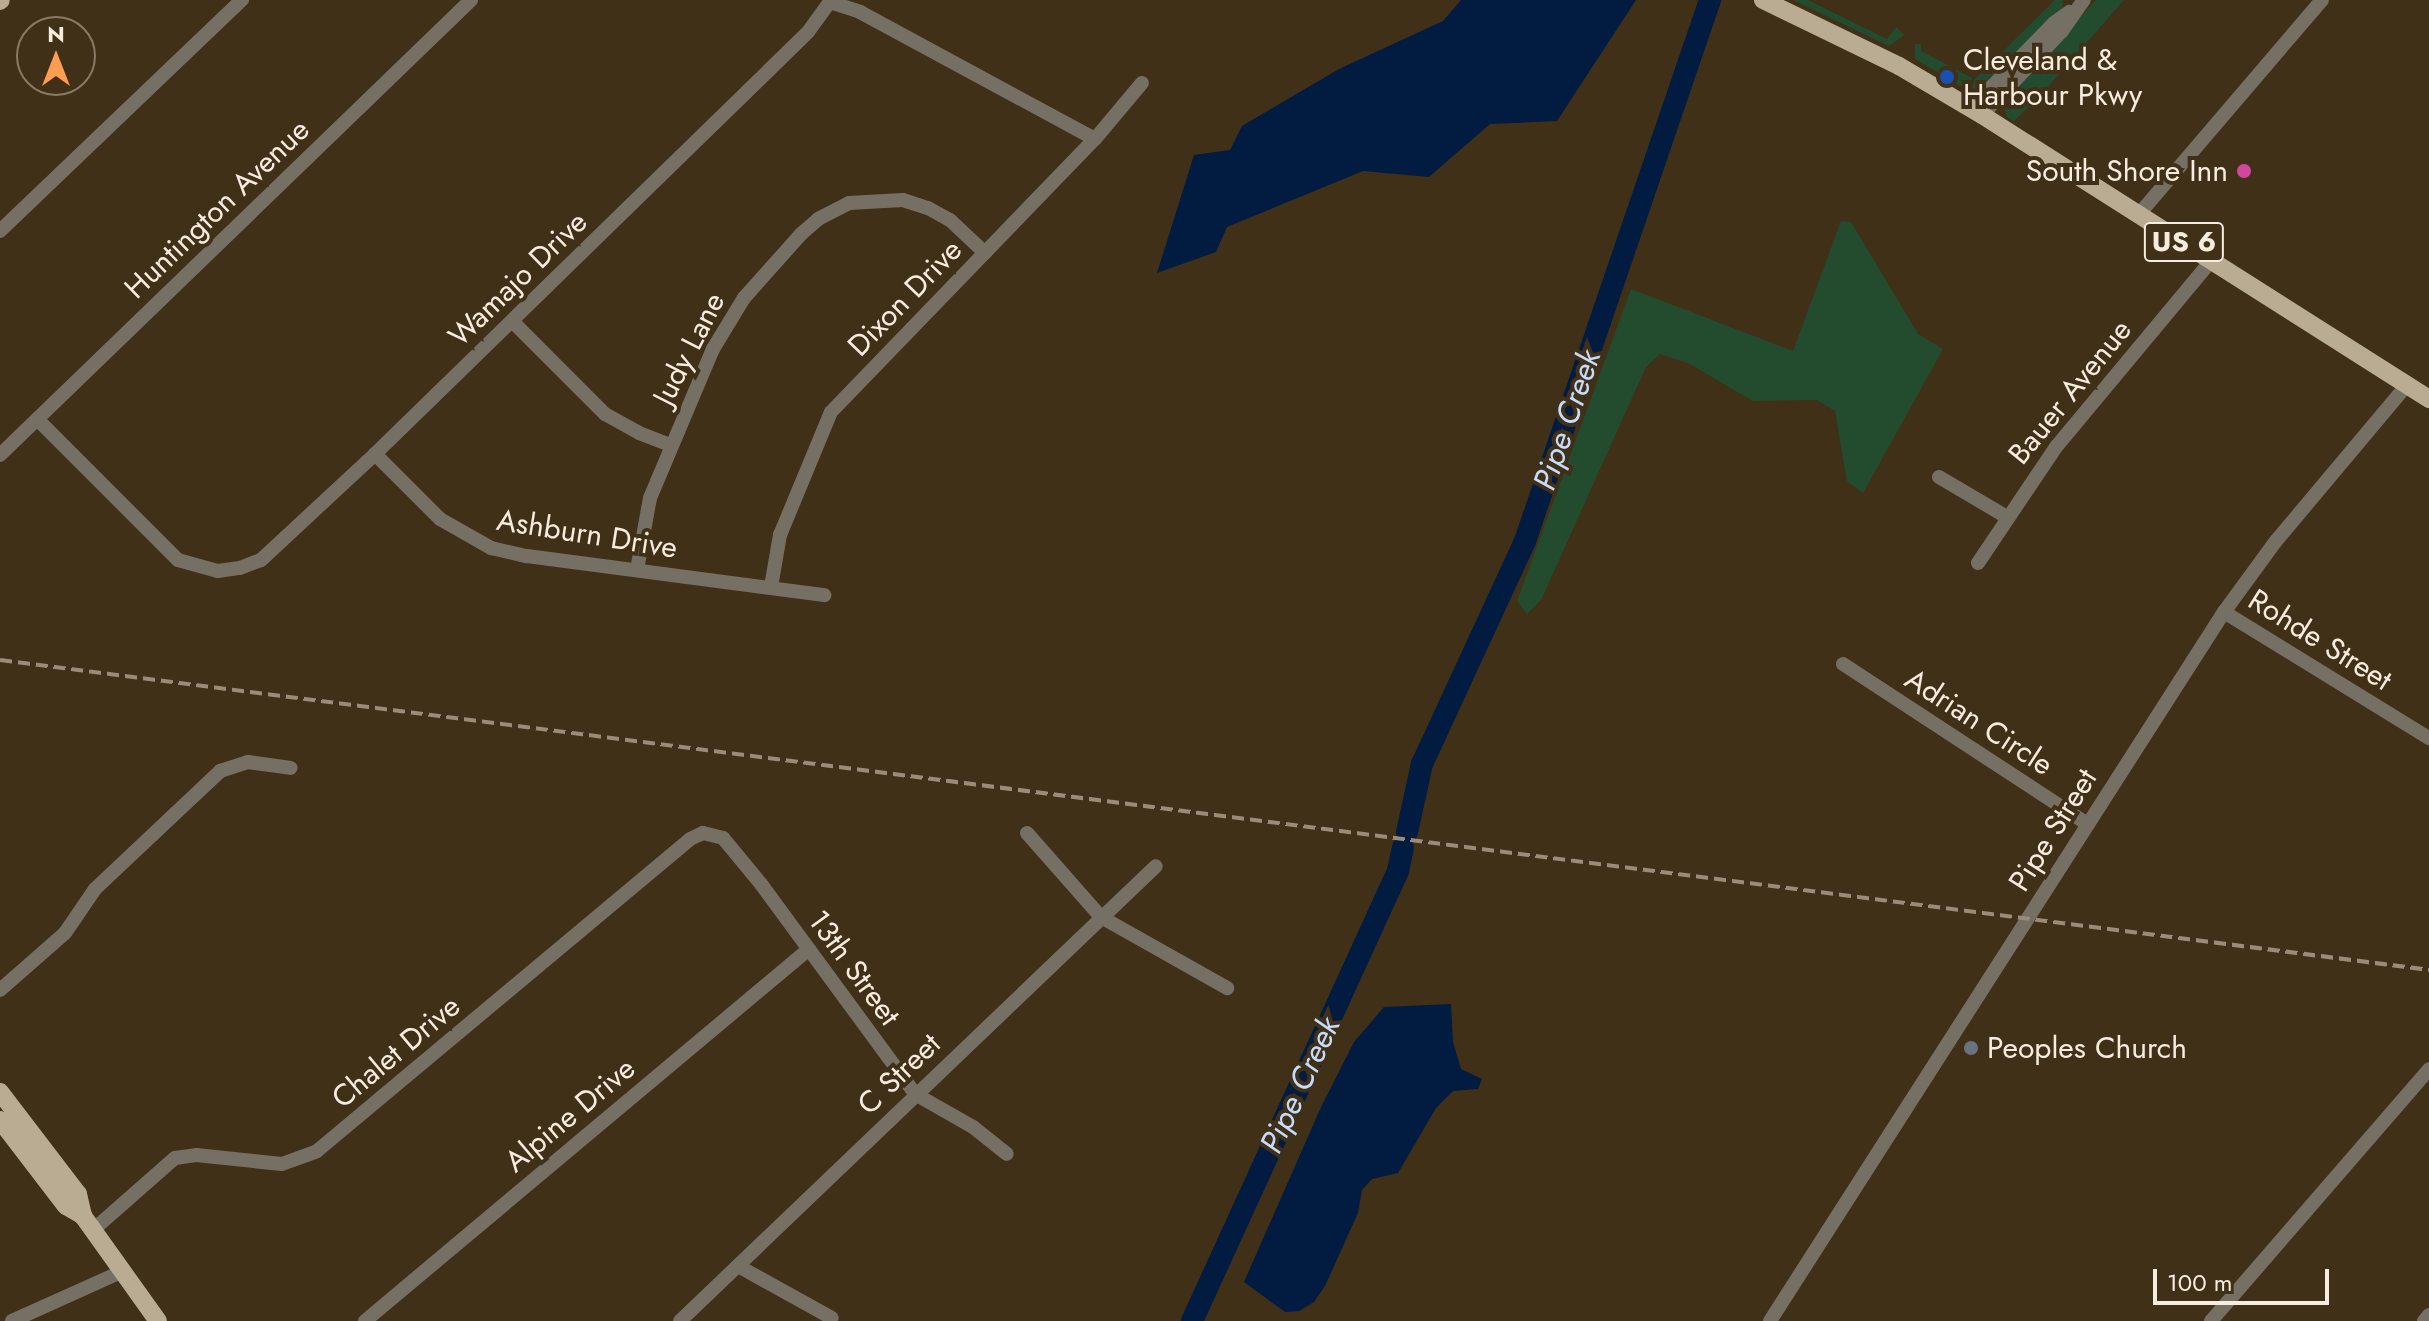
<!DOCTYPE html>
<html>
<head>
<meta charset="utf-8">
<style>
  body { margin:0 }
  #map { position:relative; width:2429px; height:1321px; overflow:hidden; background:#413018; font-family:Jost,sans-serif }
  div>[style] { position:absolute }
  .green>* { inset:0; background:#224c2d }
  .water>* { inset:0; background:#011b41 }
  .river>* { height:22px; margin:-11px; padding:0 11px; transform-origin:11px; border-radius:11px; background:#011b41 }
  .minor>* { height:14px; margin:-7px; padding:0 7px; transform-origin:7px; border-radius:7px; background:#767064 }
  .major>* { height:18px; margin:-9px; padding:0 9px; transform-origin:9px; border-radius:9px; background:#b9ac92 }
  .rail>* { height:4px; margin-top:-2px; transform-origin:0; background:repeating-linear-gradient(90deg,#9a8c79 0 12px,transparent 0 18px) }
  .dots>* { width:22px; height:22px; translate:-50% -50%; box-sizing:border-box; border:4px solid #413018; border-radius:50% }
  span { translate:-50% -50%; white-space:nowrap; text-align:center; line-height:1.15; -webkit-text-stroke:8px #413018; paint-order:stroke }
  .shield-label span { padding:2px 6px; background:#413018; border:2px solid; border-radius:6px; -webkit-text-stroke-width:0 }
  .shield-label { font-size:28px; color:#f7ecde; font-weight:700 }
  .poi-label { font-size:30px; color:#f7ecde }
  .left { translate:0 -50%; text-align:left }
  .right { translate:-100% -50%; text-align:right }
  .street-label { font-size:30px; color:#f7ecde }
  .water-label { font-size:32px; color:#c5dcfc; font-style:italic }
  .north { position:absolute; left:16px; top:16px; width:80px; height:80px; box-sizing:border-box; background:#413018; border:2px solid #8a7b67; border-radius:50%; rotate:0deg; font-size:22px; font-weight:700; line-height:32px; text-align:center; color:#f7ecde }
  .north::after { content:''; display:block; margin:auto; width:28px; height:36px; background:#fc9d53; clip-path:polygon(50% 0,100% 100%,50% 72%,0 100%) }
  .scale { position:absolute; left:2153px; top:1269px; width:176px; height:36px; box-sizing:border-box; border:4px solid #f7ecde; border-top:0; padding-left:10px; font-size:24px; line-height:28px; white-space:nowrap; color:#f7ecde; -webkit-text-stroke:6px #413018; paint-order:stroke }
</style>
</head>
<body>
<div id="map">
  <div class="green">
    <i style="clip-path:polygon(1793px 0,1808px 0,1887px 39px,1896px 27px,1904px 35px,1889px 46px)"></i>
    <i style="clip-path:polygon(2055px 0,2063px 0,2062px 9px,1976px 93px,1971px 94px,1974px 80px)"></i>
    <i style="clip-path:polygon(2096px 0,2124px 0,2038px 98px,2014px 121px,2007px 117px,2003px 105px,2005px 98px)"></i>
    <i style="clip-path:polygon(1915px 44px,1921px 44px,1921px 51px,1972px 78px,1968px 90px,1915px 59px)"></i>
    <i style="clip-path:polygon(1841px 221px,1851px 222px,1918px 334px,1943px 349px,1863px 493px,1847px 481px,1835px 411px,1817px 400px,1753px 401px,1688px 363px,1660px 354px,1646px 367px,1541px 600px,1527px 614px,1517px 601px,1631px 289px,1793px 351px)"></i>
  </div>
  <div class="water">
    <i style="clip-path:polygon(1461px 0,1636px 0,1557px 121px,1490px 124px,1429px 177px,1363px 171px,1227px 227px,1216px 252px,1157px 273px,1194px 155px,1230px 150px,1242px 126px,1339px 69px,1443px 21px)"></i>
    <i style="clip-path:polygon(1451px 1004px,1453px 1042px,1461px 1069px,1482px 1079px,1478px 1089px,1453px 1091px,1436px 1108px,1398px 1173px,1372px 1179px,1362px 1190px,1358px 1213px,1325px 1286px,1314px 1302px,1299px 1311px,1285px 1312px,1244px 1282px,1321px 1107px,1354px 1042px,1384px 1007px)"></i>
  </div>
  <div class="river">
    <i style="left:1407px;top:832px;width:70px;rotate:-77.6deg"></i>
    <i style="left:1422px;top:764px;width:246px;rotate:-65.2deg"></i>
    <i style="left:1525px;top:541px;width:572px;rotate:-71.12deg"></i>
    <i style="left:1192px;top:1321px;width:495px;rotate:-65.4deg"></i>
    <i style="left:1398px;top:871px;width:24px;rotate:-78deg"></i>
  </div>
  <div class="minor">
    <i style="left:830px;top:2px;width:32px;rotate:18deg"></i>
    <i style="left:860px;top:12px;width:267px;rotate:28.4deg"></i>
    <i style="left:1970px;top:109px;width:120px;rotate:-45.7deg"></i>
    <i style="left:2054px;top:23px;width:19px;rotate:-36deg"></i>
    <i style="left:1982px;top:115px;width:116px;rotate:-46.4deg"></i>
    <i style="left:2062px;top:31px;width:38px;rotate:-55deg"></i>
    <i style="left:2140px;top:213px;width:280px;rotate:-49.5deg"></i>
    <i style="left:0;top:231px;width:335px;rotate:-43.7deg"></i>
    <i style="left:512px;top:321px;width:132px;rotate:45deg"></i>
    <i style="left:605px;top:414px;width:39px;rotate:29deg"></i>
    <i style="left:639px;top:433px;width:34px;rotate:21deg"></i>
    <i style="left:37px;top:419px;width:199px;rotate:45deg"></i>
    <i style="left:178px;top:560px;width:41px;rotate:15.4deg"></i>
    <i style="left:218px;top:571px;width:22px;rotate:-8deg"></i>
    <i style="left:240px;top:568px;width:22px;rotate:-21deg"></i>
    <i style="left:261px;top:560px;width:156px;rotate:-42.9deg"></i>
    <i style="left:375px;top:454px;width:605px;rotate:-44.26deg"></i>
    <i style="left:808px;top:32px;width:39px;rotate:-54deg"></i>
    <i style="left:375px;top:454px;width:92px;rotate:45deg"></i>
    <i style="left:440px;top:519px;width:59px;rotate:29.6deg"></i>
    <i style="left:491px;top:548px;width:37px;rotate:13deg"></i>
    <i style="left:527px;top:556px;width:300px;rotate:7.5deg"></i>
    <i style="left:0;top:455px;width:655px;rotate:-44.01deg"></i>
    <i style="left:1939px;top:477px;width:79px;rotate:30.5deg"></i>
    <i style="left:1978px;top:563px;width:140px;rotate:-56.1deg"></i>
    <i style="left:2056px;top:447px;width:244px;rotate:-50.2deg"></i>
    <i style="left:637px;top:570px;width:73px;rotate:-79.8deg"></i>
    <i style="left:650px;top:498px;width:162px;rotate:-67.1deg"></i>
    <i style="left:713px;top:349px;width:60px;rotate:-58.7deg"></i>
    <i style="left:744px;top:298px;width:86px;rotate:-48.3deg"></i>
    <i style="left:801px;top:234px;width:23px;rotate:-41deg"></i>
    <i style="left:818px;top:219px;width:35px;rotate:-27deg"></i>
    <i style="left:849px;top:203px;width:54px;rotate:-3.2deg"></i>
    <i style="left:903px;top:200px;width:26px;rotate:18deg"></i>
    <i style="left:928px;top:208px;width:25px;rotate:29deg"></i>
    <i style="left:950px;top:220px;width:48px;rotate:43.3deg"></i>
    <i style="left:771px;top:587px;width:53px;rotate:-80.2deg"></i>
    <i style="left:780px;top:535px;width:133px;rotate:-67.5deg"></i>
    <i style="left:831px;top:412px;width:380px;rotate:-46deg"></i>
    <i style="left:1095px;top:139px;width:73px;rotate:-50deg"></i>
    <i style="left:2224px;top:612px;width:241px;rotate:31.6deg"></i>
    <i style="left:1843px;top:664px;width:290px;rotate:33.2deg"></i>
    <i style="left:1027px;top:833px;width:112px;rotate:48.6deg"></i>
    <i style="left:1101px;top:917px;width:145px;rotate:29.4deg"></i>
    <i style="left:0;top:990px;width:86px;rotate:-41.2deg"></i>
    <i style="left:65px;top:933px;width:53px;rotate:-55.7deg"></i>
    <i style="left:95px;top:889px;width:172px;rotate:-43.3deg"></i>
    <i style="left:220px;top:771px;width:29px;rotate:-18deg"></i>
    <i style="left:248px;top:762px;width:43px;rotate:7.9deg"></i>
    <i style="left:93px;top:1230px;width:109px;rotate:-41.3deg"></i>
    <i style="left:175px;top:1158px;width:21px;rotate:-8deg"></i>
    <i style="left:196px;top:1155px;width:86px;rotate:6deg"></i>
    <i style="left:282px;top:1164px;width:37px;rotate:-20deg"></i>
    <i style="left:317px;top:1151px;width:486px;rotate:-39.9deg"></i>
    <i style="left:690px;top:839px;width:14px;rotate:-25deg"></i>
    <i style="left:703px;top:833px;width:21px;rotate:14deg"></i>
    <i style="left:723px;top:838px;width:60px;rotate:50.4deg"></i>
    <i style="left:761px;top:884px;width:260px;rotate:53.7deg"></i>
    <i style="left:915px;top:1094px;width:67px;rotate:29.6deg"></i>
    <i style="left:973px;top:1127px;width:43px;rotate:38.5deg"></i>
    <i style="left:738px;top:1266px;width:107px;rotate:29deg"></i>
    <i style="left:12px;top:1321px;width:122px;rotate:-24.2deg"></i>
    <i style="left:365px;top:1321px;width:579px;rotate:-39.96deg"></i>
    <i style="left:680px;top:1321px;width:658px;rotate:-43.71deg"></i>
    <i style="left:1770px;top:1321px;width:842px;rotate:-57.37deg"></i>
    <i style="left:2224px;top:612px;width:88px;rotate:-53.8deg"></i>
    <i style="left:2276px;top:541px;width:204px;rotate:-50deg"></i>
    <i style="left:2211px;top:1321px;width:333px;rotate:-49.1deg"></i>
    <i style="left:2424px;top:1321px;width:8px;rotate:-50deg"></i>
  </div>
  <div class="major">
    <i style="left:1763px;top:0;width:151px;rotate:25.9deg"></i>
    <i style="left:1899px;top:66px;width:96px;rotate:30.6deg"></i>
    <i style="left:1982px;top:115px;width:530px;rotate:32.43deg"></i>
    <i style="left:0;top:1px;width:1px;rotate:-45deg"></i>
    <i style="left:0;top:1092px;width:128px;rotate:52.6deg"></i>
    <i style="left:78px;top:1194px;width:23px;rotate:77deg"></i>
    <i style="left:83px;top:1216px;width:129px;rotate:54.5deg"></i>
    <i style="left:0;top:1120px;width:108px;rotate:52.5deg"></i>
    <i style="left:66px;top:1206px;width:20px;rotate:30deg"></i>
  </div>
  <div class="rail">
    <i style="left:0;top:660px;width:2449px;rotate:7.27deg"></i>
  </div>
  <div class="dots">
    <i style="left:1947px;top:77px;background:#1a4fb4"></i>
    <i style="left:2244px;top:171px;background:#d1479c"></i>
    <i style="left:1971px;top:1048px;background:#6b7280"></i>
  </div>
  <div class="shield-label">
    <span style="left:2184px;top:242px">US 6</span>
  </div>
  <div class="poi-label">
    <span class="left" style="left:1963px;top:77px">Cleveland &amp;<br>Harbour Pkwy</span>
    <span class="right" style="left:2228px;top:171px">South Shore Inn</span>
    <span class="left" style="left:1987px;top:1048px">Peoples Church</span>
  </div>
  <div class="street-label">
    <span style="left:217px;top:209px;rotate:-44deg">Huntington Avenue</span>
    <span style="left:518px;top:279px;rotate:-44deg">Wamajo Drive</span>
    <span style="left:905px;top:298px;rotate:-46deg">Dixon Drive</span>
    <span style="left:689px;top:349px;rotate:-63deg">Judy Lane</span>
    <span style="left:2070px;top:392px;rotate:-51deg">Bauer Avenue</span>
    <span style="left:587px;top:534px;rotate:9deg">Ashburn Drive</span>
    <span style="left:2320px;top:640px;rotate:32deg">Rohde Street</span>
    <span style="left:1979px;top:722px;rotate:33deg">Adrian Circle</span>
    <span style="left:2053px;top:830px;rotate:-58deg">Pipe Street</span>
    <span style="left:854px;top:968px;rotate:54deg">13th Street</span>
    <span style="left:396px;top:1052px;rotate:-40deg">Chalet Drive</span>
    <span style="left:899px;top:1074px;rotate:-44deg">C Street</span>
    <span style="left:570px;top:1115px;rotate:-40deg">Alpine Drive</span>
  </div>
  <div class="water-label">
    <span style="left:1567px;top:420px;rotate:-71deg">Pipe Creek</span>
    <span style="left:1300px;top:1085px;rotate:-65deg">Pipe Creek</span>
  </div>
  <div class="north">N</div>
  <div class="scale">100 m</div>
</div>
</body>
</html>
